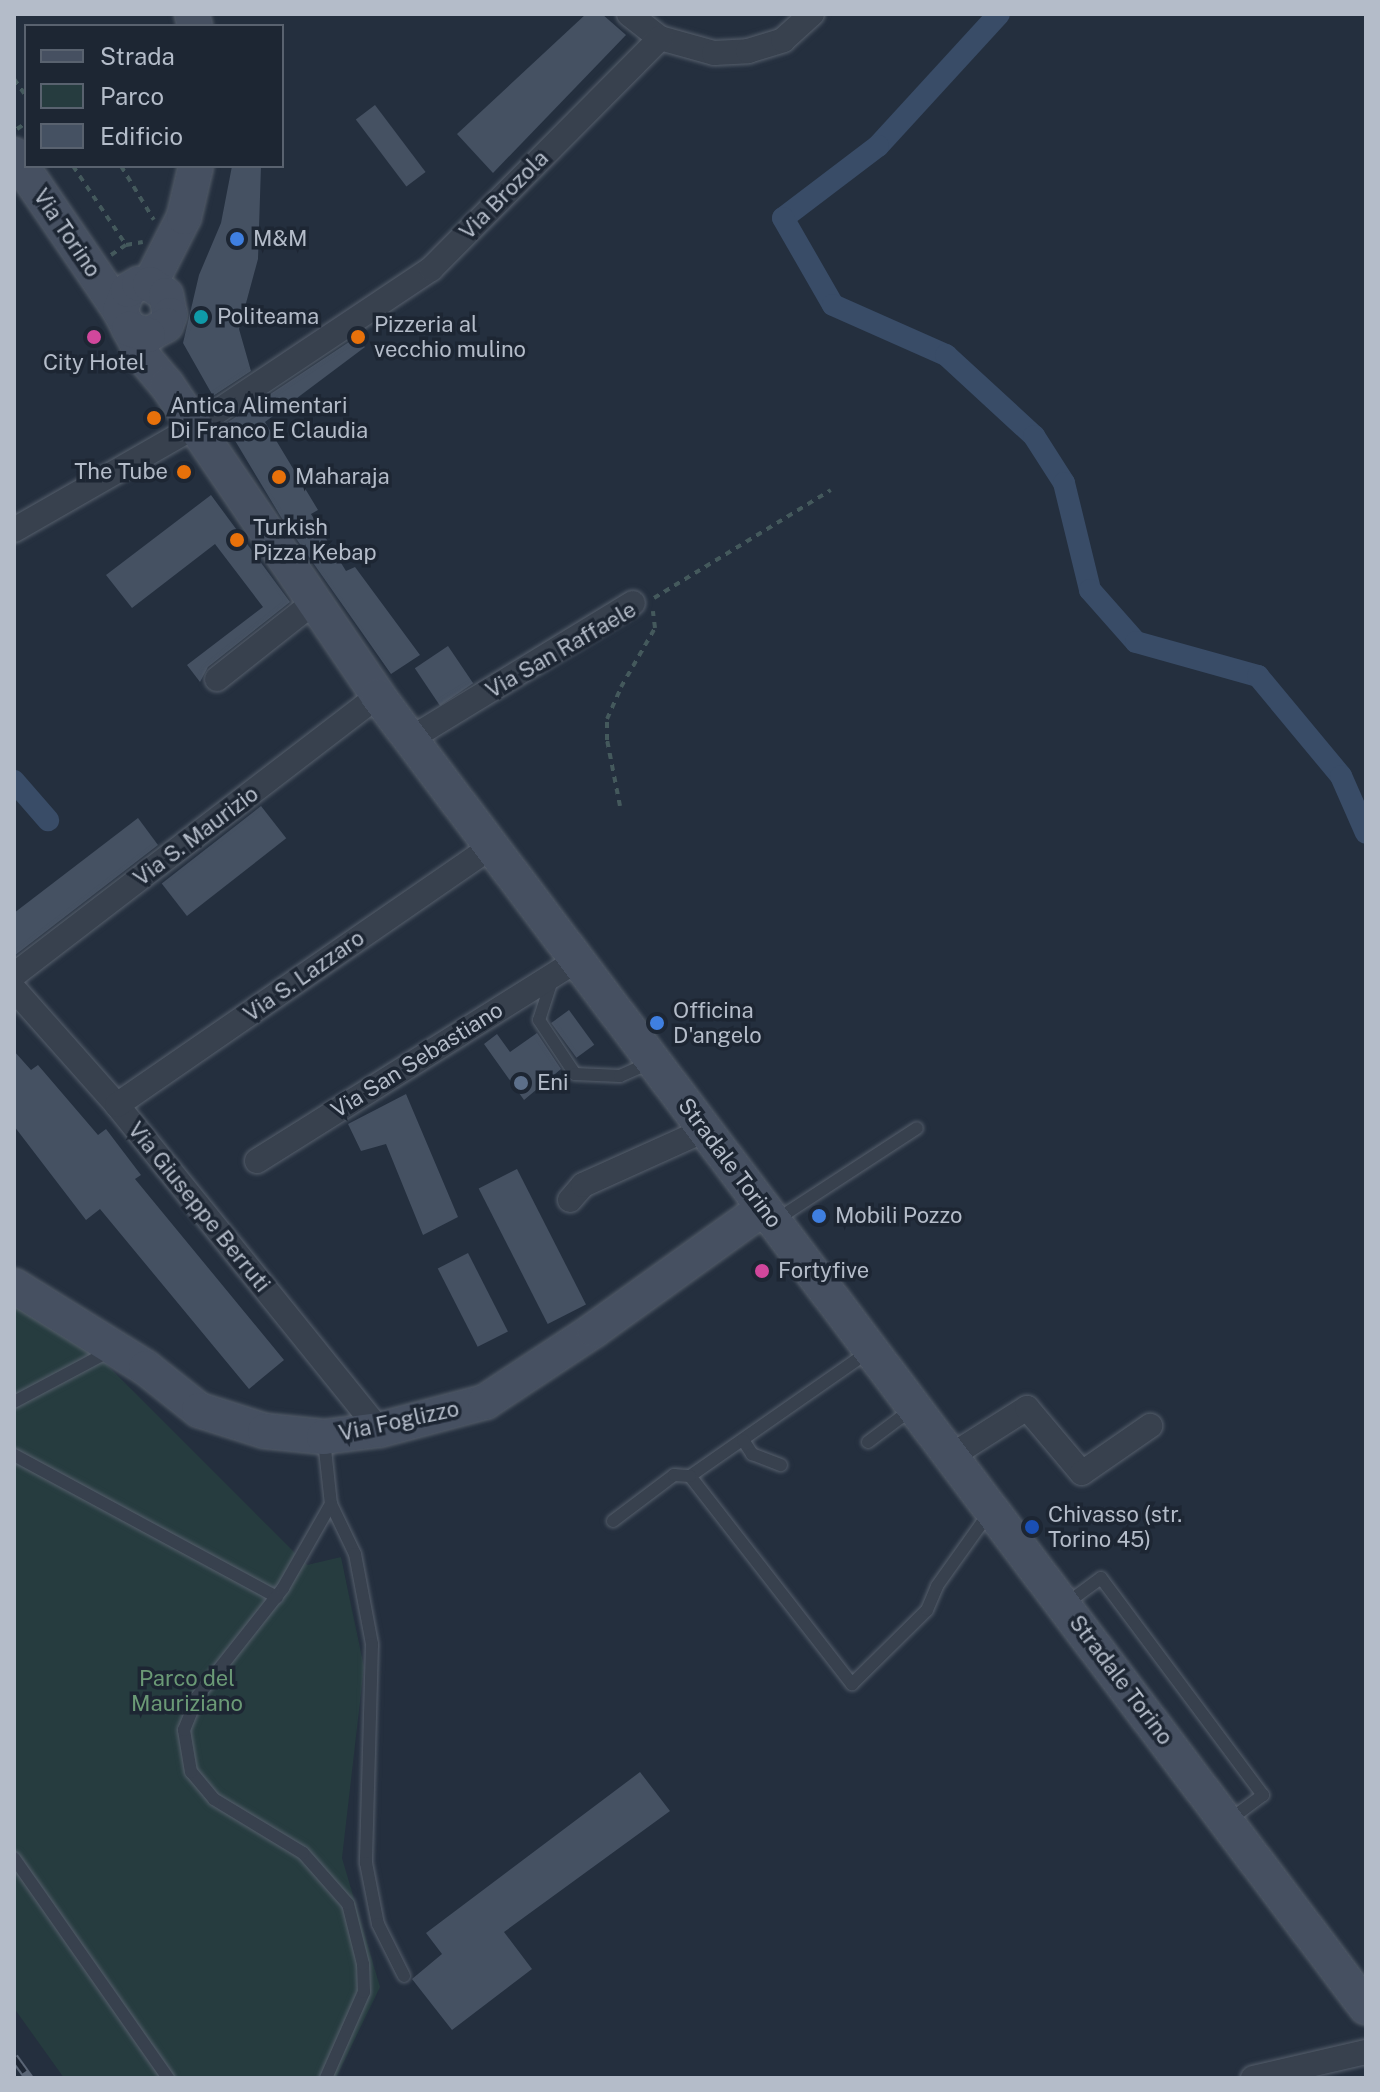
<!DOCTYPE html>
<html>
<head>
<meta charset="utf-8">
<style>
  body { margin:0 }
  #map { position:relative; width:1380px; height:2092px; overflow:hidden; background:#242f3e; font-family:"Public Sans",sans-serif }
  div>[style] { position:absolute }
  .green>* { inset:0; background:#263c3f }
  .canal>* { height:22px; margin:-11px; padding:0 11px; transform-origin:11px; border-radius:11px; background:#394c67 }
  .building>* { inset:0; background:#455162; transform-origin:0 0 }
  .path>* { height:4px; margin-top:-2px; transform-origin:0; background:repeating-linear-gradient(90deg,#44595c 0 6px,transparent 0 12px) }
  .roads { filter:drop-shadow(0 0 2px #565f6c) drop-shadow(0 0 2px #565f6c) }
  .lane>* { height:12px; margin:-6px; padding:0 6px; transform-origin:6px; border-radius:6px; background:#38414e }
  .street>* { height:24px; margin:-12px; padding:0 12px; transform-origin:12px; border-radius:12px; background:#38414e }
  .secondary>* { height:34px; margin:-17px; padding:0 17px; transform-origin:17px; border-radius:17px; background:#465061 }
  .rail>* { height:9px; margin-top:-4.5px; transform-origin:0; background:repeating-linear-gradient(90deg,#1d2633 0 18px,#5a6575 0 36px); box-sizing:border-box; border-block:2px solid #5a6575 }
  .dots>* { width:22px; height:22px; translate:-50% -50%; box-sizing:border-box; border:4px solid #1d2633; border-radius:50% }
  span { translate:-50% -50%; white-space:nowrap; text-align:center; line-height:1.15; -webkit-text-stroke:7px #1d2633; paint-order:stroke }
  .street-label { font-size:22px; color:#b4bcc9 }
  .poi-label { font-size:22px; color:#b4bcc9 }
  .left { translate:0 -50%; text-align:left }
  .right { translate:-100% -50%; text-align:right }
  .park-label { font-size:22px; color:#6b9a76 }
  .frame { position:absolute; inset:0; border:16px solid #b4bcc9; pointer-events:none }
  .legend { position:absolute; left:24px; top:24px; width:260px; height:144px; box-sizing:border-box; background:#1d2633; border:2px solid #59626f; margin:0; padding:10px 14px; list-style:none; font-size:24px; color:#b4bcc9 }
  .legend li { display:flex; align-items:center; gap:16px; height:40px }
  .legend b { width:40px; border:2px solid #59626f }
</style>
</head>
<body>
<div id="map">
  <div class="green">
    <i style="clip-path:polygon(14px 1305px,105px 1363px,307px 1565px,341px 1557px,364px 1667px,342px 1858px,380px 1987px,336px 2078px,64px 2078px,14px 2008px)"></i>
  </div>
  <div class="canal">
    <i style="left:999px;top:14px;width:179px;rotate:132.5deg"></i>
    <i style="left:878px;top:146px;width:119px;rotate:142.8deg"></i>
    <i style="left:783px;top:218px;width:100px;rotate:60.1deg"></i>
    <i style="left:833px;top:305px;width:124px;rotate:23.9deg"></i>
    <i style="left:946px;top:355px;width:120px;rotate:42.6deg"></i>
    <i style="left:1034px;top:436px;width:56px;rotate:57.4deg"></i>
    <i style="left:1064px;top:483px;width:110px;rotate:76.3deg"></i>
    <i style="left:1090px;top:590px;width:69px;rotate:48.5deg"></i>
    <i style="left:1136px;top:642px;width:127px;rotate:15.6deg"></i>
    <i style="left:1258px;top:676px;width:130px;rotate:50.3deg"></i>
    <i style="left:1341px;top:776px;width:62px;rotate:66.3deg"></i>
    <i style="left:14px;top:781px;width:52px;rotate:48.9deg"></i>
  </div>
  <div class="building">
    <i style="clip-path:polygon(586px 14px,602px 14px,626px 35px,493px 173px,457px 134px)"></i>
    <i style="left:375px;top:105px;width:84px;height:24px;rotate:53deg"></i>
    <i style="clip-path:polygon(232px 166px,261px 166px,258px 259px,239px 329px,251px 371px,213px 396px,183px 343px,199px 275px,221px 223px)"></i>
    <i style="clip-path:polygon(355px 338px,365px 347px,265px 422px,318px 510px,311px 514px,346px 571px,355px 567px,420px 655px,391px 674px,281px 517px,225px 424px)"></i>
    <i style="clip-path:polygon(211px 495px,290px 602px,208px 667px,200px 682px,187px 665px,263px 607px,215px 544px,132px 608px,106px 575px)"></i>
    <i style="left:448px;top:646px;width:45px;height:40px;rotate:56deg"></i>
    <i style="left:261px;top:806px;width:41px;height:126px;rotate:52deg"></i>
    <i style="clip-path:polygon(138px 818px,158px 845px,14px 956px,14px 913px)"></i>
    <i style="left:569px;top:1010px;width:43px;height:22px;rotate:54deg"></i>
    <i style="clip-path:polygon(537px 1033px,561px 1069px,524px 1100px,484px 1044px,497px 1034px,510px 1052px)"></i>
    <i style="clip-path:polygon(14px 1051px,31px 1070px,38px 1065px,98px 1135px,106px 1129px,141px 1175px,135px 1179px,284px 1360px,249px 1389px,100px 1209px,86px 1220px,14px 1126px)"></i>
    <i style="clip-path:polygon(406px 1094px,458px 1217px,423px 1235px,386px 1144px,361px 1151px,348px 1124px)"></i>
    <i style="left:517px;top:1169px;width:152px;height:43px;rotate:63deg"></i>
    <i style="left:468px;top:1253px;width:88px;height:34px;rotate:63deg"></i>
    <i style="clip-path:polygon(640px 1772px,670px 1811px,504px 1932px,532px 1969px,452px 2030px,412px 1979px,442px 1954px,426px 1933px)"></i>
  </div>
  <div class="path">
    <i style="left:14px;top:79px;width:21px;rotate:55deg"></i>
    <i style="left:17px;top:129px;width:11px;rotate:-34deg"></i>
    <i style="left:73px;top:166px;width:95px;rotate:56.1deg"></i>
    <i style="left:121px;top:166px;width:63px;rotate:58.6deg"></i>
    <i style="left:111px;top:255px;width:18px;rotate:-34deg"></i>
    <i style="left:126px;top:245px;width:17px;rotate:-10deg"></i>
    <i style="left:654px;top:598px;width:207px;rotate:-31.4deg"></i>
    <i style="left:620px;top:806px;width:67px;rotate:-101.1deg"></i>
    <i style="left:607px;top:740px;width:21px;rotate:-90deg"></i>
    <i style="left:607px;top:719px;width:35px;rotate:-66deg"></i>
    <i style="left:621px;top:687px;width:68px;rotate:-60deg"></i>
    <i style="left:655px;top:628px;width:17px;rotate:-97deg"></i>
  </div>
  <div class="roads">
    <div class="lane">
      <i style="left:553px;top:977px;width:45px;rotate:108deg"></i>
      <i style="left:539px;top:1020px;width:65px;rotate:56.3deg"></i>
      <i style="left:575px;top:1074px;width:45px;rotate:2.5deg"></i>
      <i style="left:620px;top:1076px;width:34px;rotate:-24deg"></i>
      <i style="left:776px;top:1220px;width:168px;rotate:-33.1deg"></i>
      <i style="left:868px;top:1352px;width:217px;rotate:145.1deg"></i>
      <i style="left:690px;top:1476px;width:264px;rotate:52.1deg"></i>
      <i style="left:852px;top:1684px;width:105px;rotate:-44.6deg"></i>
      <i style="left:927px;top:1610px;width:26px;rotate:-67deg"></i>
      <i style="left:937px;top:1586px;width:90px;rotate:-54.5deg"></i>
      <i style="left:14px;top:1402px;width:111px;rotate:-28deg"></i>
      <i style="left:324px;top:1440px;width:64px;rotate:83.8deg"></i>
      <i style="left:331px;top:1504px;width:55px;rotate:64.4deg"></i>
      <i style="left:355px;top:1554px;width:92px;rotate:79.3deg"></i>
      <i style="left:372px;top:1644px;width:219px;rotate:91.6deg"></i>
      <i style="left:366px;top:1863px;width:62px;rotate:78.9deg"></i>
      <i style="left:378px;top:1924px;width:58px;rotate:63.4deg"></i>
      <i style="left:743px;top:1440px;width:17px;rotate:57deg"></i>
      <i style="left:752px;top:1454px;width:31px;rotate:21deg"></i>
      <i style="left:868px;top:1442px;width:55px;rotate:-36.9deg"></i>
      <i style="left:14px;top:1455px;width:299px;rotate:28.4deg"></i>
      <i style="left:613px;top:1521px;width:76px;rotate:-37deg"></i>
      <i style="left:674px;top:1475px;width:16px;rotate:4deg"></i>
      <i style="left:1067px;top:1603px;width:42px;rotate:-36.3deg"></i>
      <i style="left:1101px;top:1578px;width:271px;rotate:53.3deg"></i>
      <i style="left:1263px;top:1795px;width:44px;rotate:143.4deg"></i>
      <i style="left:14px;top:1858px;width:269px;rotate:55deg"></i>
      <i style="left:326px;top:2078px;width:94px;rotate:-66.2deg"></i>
      <i style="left:364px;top:1992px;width:28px;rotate:-92deg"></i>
      <i style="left:363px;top:1964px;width:62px;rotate:-104deg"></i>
      <i style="left:348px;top:1904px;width:68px;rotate:-131.4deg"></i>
      <i style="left:303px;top:1853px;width:104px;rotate:-148.8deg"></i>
      <i style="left:214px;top:1799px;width:35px;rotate:-130deg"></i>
      <i style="left:191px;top:1772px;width:43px;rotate:-99.5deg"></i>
      <i style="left:184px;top:1730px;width:35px;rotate:-68deg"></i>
      <i style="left:197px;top:1697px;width:139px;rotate:-51.7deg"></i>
      <i style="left:283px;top:1588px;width:97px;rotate:-60.3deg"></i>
    </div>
    <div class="street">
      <i style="left:629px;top:14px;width:39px;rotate:38deg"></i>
      <i style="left:660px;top:38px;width:56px;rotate:15.5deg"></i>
      <i style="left:714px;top:53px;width:34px;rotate:-3deg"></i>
      <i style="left:748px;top:51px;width:37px;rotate:-17deg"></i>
      <i style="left:783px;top:40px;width:39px;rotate:-42deg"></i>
      <i style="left:14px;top:530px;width:207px;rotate:-29.8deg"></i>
      <i style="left:194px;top:427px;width:285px;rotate:-33.7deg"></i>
      <i style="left:431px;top:269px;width:325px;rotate:-45.2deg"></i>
      <i style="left:217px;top:679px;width:122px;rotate:-38.4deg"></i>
      <i style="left:410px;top:739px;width:261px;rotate:-31.4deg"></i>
      <i style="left:14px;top:975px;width:459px;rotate:-37.5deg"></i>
      <i style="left:14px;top:989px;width:155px;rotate:48.4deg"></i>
      <i style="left:117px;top:1105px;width:417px;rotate:51.1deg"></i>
      <i style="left:117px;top:1105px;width:454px;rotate:-34.6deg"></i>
      <i style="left:257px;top:1161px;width:378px;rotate:-32.1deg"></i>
      <i style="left:570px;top:1200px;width:20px;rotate:-49deg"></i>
      <i style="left:583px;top:1185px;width:134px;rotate:-24.3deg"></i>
      <i style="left:951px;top:1456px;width:90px;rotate:-32.3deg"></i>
      <i style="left:1027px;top:1408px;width:85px;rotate:49.8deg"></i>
      <i style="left:1082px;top:1473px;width:83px;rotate:-34.7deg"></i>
      <i style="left:1253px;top:2078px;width:116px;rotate:-13deg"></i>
    </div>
    <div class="secondary">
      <i style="left:192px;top:14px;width:12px;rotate:76deg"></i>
      <i style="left:14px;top:155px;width:189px;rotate:55.8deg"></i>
      <i style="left:120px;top:311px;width:54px;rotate:62.5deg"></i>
      <i style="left:145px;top:359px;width:34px;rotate:50deg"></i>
      <i style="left:167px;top:385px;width:376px;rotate:55.8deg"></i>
      <i style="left:378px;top:696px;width:1642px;rotate:53deg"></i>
      <i style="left:150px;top:284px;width:75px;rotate:-63.1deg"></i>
      <i style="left:184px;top:217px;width:52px;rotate:-76.8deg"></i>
      <i style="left:120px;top:311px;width:22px;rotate:-69deg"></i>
      <i style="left:128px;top:290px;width:13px;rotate:-29deg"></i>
      <i style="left:139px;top:284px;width:11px"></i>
      <i style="left:150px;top:284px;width:19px;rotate:35deg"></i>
      <i style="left:166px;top:295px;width:20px;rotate:79deg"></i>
      <i style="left:170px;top:315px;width:11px;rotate:112deg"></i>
      <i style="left:166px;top:325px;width:21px;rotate:151deg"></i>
      <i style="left:148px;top:335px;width:20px;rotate:-162deg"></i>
      <i style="left:14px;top:1286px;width:155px;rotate:31.8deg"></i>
      <i style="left:146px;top:1368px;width:68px;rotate:38.4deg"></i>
      <i style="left:199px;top:1410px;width:69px;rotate:17.7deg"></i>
      <i style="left:265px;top:1431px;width:59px;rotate:5.8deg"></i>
      <i style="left:324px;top:1437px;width:55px;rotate:-7.3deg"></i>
      <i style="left:379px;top:1430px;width:110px;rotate:-14.8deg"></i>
      <i style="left:485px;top:1402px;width:131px;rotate:-33.4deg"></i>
      <i style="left:594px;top:1330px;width:209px;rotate:-35.7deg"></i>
    </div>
  </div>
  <div class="rail">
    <i style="left:14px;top:2057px;width:26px;rotate:54deg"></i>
  </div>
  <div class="dots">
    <i style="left:237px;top:239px;background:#3f7fe0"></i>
    <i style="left:201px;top:317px;background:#0f9aa8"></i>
    <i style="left:94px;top:337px;background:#d1479c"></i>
    <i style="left:358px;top:337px;background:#e8710a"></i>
    <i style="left:154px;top:418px;background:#e8710a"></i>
    <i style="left:184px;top:472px;background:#e8710a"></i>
    <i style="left:279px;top:477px;background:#e8710a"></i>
    <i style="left:237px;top:540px;background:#e8710a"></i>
    <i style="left:657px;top:1023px;background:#3f7fe0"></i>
    <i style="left:521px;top:1083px;background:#5c6f8a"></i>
    <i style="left:819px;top:1216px;background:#3f7fe0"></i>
    <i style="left:762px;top:1271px;background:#d1479c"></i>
    <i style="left:1032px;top:1527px;background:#1a4fb4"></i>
  </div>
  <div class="street-label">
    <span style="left:504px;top:195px;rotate:-45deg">Via Brozola</span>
    <span style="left:67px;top:233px;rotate:56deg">Via Torino</span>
    <span style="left:561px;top:650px;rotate:-30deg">Via San Raffaele</span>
    <span style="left:196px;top:836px;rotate:-37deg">Via S. Maurizio</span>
    <span style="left:304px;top:976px;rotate:-35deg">Via S. Lazzaro</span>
    <span style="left:417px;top:1060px;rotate:-32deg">Via San Sebastiano</span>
    <span style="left:730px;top:1163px;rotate:53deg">Stradale Torino</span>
    <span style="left:199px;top:1207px;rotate:51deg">Via Giuseppe Berruti</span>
    <span style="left:399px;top:1421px;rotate:-12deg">Via Foglizzo</span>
    <span style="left:1121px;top:1680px;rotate:53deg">Stradale Torino</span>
  </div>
  <div class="poi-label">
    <span class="left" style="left:253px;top:239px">M&amp;M</span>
    <span class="left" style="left:217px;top:317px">Politeama</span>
    <span class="left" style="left:374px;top:337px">Pizzeria al<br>vecchio mulino</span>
    <span style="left:94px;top:363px">City Hotel</span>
    <span class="left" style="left:170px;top:418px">Antica Alimentari<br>Di Franco E Claudia</span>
    <span class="right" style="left:168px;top:472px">The Tube</span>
    <span class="left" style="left:295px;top:477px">Maharaja</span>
    <span class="left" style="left:253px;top:540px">Turkish<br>Pizza Kebap</span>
    <span class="left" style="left:673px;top:1023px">Officina<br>D'angelo</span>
    <span class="left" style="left:537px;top:1083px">Eni</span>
    <span class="left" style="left:835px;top:1216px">Mobili Pozzo</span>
    <span class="left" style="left:778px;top:1271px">Fortyfive</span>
    <span class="left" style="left:1048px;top:1527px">Chivasso (str.<br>Torino 45)</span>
  </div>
  <div class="park-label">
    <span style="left:187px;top:1691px">Parco del<br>Mauriziano</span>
  </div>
  <div class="frame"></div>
  <ul class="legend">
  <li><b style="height:10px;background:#465061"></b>Strada</li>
  <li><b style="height:22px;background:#263c3f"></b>Parco</li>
  <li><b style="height:22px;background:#455162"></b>Edificio</li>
  </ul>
</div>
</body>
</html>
